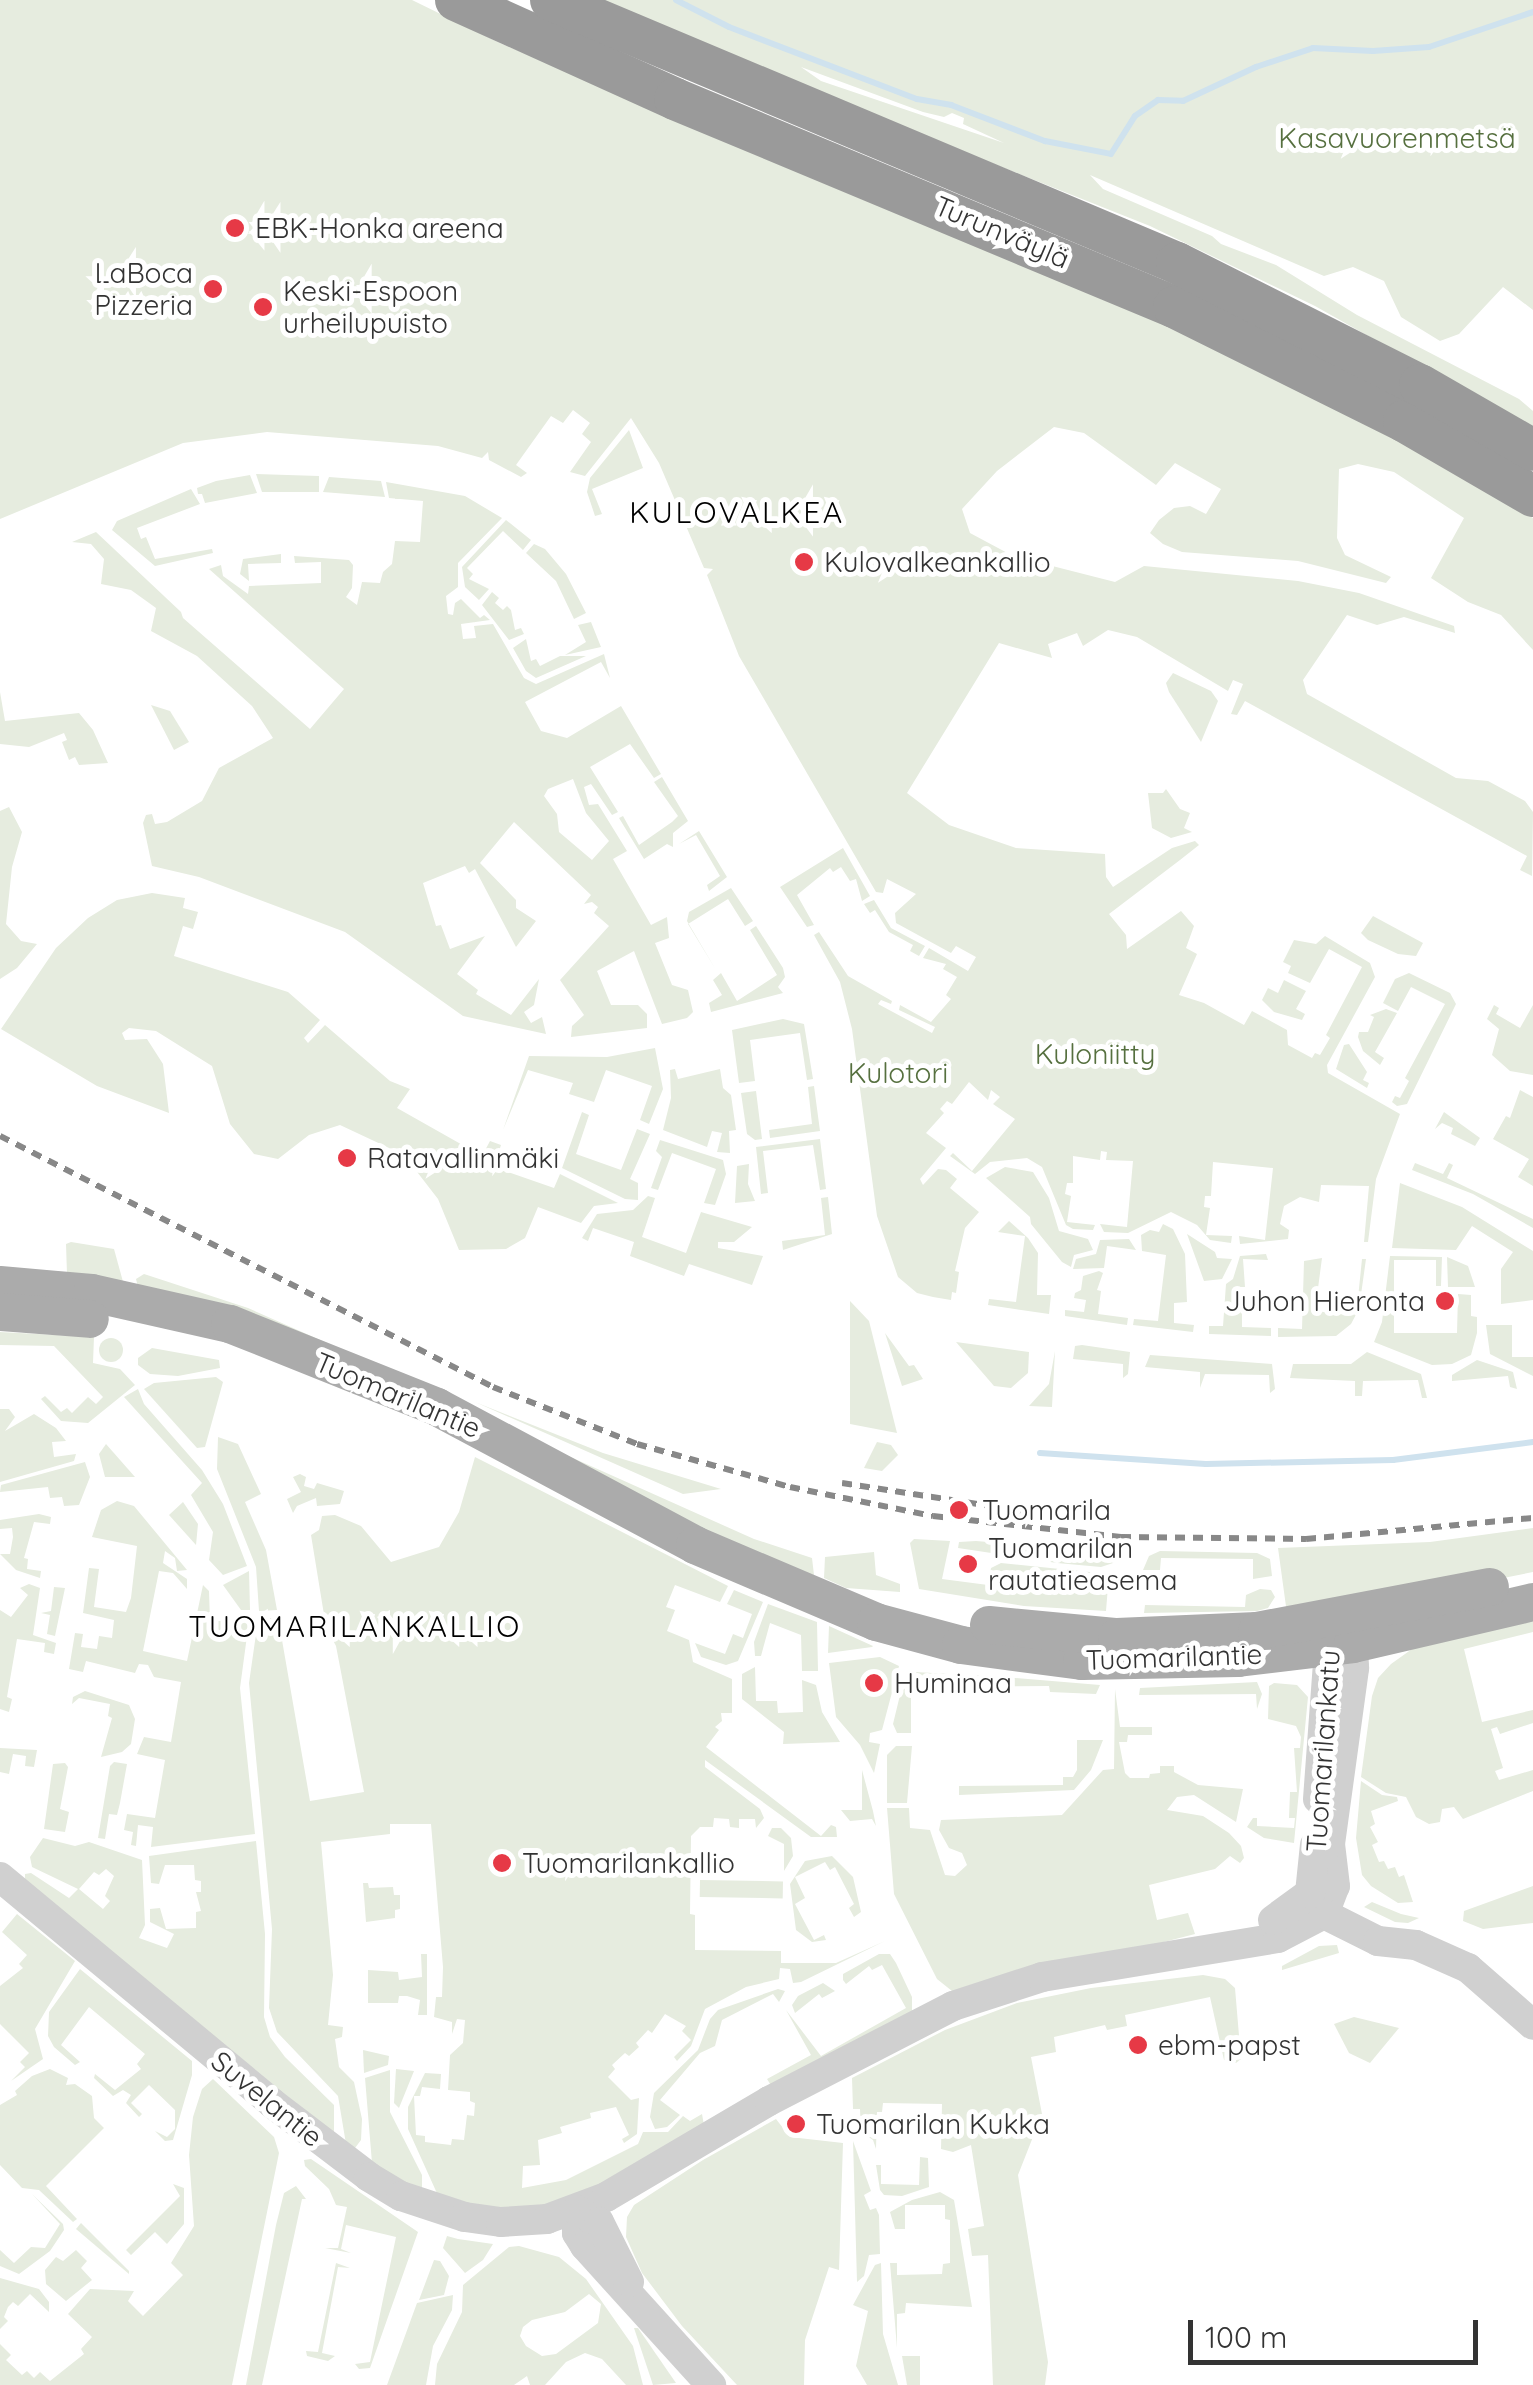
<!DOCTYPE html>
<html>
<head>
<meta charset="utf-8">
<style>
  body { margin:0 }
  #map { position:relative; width:1533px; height:2385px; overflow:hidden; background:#fff; font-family:Quicksand,sans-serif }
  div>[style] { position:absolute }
  .green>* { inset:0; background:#e6ecdf; transform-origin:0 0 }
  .round { border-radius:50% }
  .stream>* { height:6px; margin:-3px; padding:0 3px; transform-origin:3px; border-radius:3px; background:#cfe2ee }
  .minor>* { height:30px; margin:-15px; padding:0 15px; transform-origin:15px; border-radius:15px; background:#d0d0d0 }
  .major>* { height:38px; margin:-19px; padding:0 19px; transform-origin:19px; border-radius:19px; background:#ababab }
  .highway>* { height:42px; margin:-21px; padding:0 21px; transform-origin:21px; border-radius:21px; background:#9a9a9a }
  .rail>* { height:6px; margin-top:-3px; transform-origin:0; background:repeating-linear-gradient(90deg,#888 0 10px,transparent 0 18px) }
  .dots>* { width:28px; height:28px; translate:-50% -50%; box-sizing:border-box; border:5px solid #fff; border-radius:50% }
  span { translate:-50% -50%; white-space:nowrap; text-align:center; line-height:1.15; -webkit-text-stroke:10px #fff; paint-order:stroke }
  .park-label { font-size:28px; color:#56703f }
  .poi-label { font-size:28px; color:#333 }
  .left { translate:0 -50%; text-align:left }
  .right { translate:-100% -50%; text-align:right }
  .street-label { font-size:28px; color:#333 }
  .neighbourhood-label { font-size:30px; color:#000; letter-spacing:2.5px }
  .scale { position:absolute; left:1188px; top:2320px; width:290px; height:45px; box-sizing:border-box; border:5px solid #333; border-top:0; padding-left:12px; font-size:30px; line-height:35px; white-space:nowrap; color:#333; -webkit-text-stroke:8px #fff; paint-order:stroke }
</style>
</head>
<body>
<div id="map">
  <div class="green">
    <i style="clip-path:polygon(0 0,412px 0,502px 44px,1057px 273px,1350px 412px,1533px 518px,1533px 650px,1501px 615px,1468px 602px,1431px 578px,1464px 518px,1394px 472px,1358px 464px,1339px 469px,1337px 538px,1345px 555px,1391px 577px,1386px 583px,1298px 561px,1182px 552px,1163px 544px,1150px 533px,1159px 520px,1174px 508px,1190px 506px,1206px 514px,1221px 489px,1175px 463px,1156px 485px,1084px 433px,1054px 427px,997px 471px,962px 509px,970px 533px,1013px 556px,1115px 582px,1144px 566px,1298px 581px,1359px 593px,1454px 626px,1455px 633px,1404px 617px,1377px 625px,1347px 615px,1303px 680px,1307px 694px,1456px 778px,1488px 781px,1525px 801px,1533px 812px,1532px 876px,1520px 870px,1527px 856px,1245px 701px,1237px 715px,1231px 714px,1243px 684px,1233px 680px,1228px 691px,1137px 637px,1108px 630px,1083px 646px,1077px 633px,1048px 644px,1052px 658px,999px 643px,907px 793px,949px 825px,1016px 848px,1105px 854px,1106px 877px,1113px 887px,1172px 848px,1195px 841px,1199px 845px,1180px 860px,1109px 914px,1126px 935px,1127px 949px,1181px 911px,1194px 926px,1186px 948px,1197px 954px,1179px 995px,1204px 1003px,1244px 1025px,1252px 1011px,1287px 1030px,1288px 1045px,1312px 1058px,1315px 1053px,1320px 1055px,1330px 1038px,1326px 1035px,1362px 967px,1329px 949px,1310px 983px,1288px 973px,1291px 966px,1283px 962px,1294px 940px,1316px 944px,1325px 936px,1370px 963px,1375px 977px,1327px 1065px,1328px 1073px,1400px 1114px,1376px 1179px,1368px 1242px,1364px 1242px,1369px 1186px,1321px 1185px,1319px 1202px,1300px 1197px,1284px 1206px,1280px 1224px,1289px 1230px,1288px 1239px,1240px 1244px,1239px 1236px,1265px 1240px,1273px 1168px,1213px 1162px,1211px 1196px,1205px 1196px,1204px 1207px,1210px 1208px,1206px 1235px,1232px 1236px,1231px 1243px,1210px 1240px,1197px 1225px,1171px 1212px,1128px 1233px,1104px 1232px,1100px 1224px,1127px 1227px,1133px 1161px,1106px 1160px,1107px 1152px,1101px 1151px,1100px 1160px,1073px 1156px,1073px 1183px,1067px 1183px,1065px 1194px,1071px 1196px,1067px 1222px,1095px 1225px,1093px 1230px,1073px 1229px,1066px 1225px,1042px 1167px,1027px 1158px,990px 1162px,975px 1174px,950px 1156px,953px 1153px,972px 1171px,1015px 1119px,993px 1104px,1000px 1097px,991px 1090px,988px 1100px,969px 1082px,952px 1104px,947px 1101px,940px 1109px,944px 1113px,926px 1133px,946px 1148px,920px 1179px,923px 1185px,938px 1169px,946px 1170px,957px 1179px,950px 1188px,979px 1212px,965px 1228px,955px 1271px,959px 1272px,956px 1293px,952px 1292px,951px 1300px,933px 1297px,917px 1293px,898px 1277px,877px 1216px,852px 1029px,840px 982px,814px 935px,819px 932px,848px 976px,892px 1001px,891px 1004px,881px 1000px,878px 1004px,932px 1033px,935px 1027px,899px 1010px,900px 1005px,931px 1022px,951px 999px,946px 995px,957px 977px,943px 969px,946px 964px,923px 958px,929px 948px,968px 971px,976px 957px,956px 946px,951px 953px,896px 923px,895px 913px,916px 894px,887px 879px,883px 893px,876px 892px,739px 656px,707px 575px,713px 569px,704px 568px,659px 463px,631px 418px,585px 476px,570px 472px,591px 442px,582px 434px,590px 423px,573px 410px,563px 423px,551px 416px,516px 465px,527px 473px,521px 477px,489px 460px,488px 452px,482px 458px,438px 446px,267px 432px,183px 443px,0 519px)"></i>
    <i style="clip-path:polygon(evenodd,598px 0,1533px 0,1533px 310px,1503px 287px,1459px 334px,1440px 341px,1401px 317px,1384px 281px,1353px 267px,1324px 276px,1090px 175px,1103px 189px,1212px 236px,1221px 244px,1276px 265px,1357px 315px,1519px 399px,1533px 411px,1533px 429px,1315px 306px,1150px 226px,785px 81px,598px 0,801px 67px,923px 112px,944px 117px,952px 113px,964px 118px,963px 124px,1004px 143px,821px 81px,801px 67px)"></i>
    <i style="clip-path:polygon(629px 430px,643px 468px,592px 489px,602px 514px,595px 516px,587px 492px,590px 478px)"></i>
    <i style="clip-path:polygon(256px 474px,319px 476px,319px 492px,262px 492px)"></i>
    <i style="clip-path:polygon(250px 475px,257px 493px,205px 503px,202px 494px,198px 494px,197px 488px,216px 481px)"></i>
    <i style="clip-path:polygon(329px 477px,381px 481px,385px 497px,323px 492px)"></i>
    <i style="clip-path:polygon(evenodd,386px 482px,465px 496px,502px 518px,458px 563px,458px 587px,446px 596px,448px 614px,453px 615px,455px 603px,461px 599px,480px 618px,484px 615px,490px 620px,461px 624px,463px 639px,476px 638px,474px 626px,493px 624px,524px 678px,536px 684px,604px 654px,610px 678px,601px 662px,525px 702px,541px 731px,567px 738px,621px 706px,661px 774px,654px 778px,630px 744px,590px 767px,618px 812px,612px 815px,591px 784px,584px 787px,589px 805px,598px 804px,627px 851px,613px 859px,651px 925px,667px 917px,669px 938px,655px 943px,672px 985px,688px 990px,693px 1012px,687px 1018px,662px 1024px,634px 951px,597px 971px,611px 1005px,638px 1005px,647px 1014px,647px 1028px,571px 1037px,572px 1026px,584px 1015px,560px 980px,609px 926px,594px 913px,598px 907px,592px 902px,584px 904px,591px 895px,514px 822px,480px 863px,516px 900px,516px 908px,536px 921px,516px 947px,475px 869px,469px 873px,465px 866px,423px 883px,436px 926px,441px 925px,450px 949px,485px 936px,457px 974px,478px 990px,476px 994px,511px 1015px,539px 979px,534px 1005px,524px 1012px,531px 1023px,542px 1017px,546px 1034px,463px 1016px,345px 932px,199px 877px,152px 866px,143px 823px,146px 815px,152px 814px,155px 824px,167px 822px,202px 801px,219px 768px,273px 738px,252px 706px,197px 656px,151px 631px,156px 608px,131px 590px,101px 584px,104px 559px,91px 544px,72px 542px,96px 532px,181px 612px,183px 618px,310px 729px,344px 689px,209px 569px,221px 565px,223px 576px,248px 594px,249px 586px,321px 583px,321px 562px,295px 563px,294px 556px,349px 560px,353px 565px,352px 588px,346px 597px,357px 605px,362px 582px,380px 583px,383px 572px,392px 564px,395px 541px,420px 542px,423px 501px,389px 498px,386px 482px,573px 779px,586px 813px,609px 841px,592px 860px,559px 832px,557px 814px,544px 796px,548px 789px,573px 779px)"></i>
    <i style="clip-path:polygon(191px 489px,200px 504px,137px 528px,141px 539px,146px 537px,155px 559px,212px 549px,213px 553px,155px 566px,112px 530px,117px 521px)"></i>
    <i style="clip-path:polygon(506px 520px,531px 540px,523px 550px,503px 531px,467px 568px,473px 574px,469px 579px,489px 589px,479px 600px,465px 587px,462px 567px)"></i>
    <i style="clip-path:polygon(534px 544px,545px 549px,566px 574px,586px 613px,574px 619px,556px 581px,526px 553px)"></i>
    <i style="clip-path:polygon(281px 554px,281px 563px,248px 564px,249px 581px,240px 574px,243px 559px)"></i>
    <i style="clip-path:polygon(492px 592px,499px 598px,495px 603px,503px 610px,507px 606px,511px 610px,515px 630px,521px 628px,524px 634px,509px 640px,482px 605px)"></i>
    <i style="clip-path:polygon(591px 622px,601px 647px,565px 655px,586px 642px,578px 625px)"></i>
    <i style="clip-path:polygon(526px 639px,531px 661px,536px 659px,540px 666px,560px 656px,586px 656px,536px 678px,526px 671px,513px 648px)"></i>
    <i style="clip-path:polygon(1173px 673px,1211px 691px,1218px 701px,1201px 742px,1169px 692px,1166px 683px)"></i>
    <i style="clip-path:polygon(0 692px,5px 721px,79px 713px,93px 730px,108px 763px,79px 765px,75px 757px,69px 760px,62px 742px,67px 740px,64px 733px,29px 747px,0 744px)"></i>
    <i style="clip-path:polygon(151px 705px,170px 711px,189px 742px,174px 750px)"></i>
    <i style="clip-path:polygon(662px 777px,688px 821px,673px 833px,673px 847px,667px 844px,644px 859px,619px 818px,623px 816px,639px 845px,672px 822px,678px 816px,654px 782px)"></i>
    <i style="clip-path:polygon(1166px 789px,1180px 809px,1190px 813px,1184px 828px,1192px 832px,1171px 838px,1152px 828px,1148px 793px,1163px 793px)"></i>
    <i style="clip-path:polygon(9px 807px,22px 832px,12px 867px,6px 924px,21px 941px,37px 944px,17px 968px,0 979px,0 811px)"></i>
    <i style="clip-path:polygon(699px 831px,727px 877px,709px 891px,707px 885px,720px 876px,696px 835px,679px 844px)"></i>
    <i style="clip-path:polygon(843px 848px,870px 896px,862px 901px,856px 879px,850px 881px,841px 867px,833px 872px,830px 868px,797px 895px,814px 925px,807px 927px,780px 887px)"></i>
    <i style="clip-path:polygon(731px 888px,753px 921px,745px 926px,728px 899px,688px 924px,716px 970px,687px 921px,689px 912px)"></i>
    <i style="clip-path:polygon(152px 893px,185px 898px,183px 908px,198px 912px,193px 929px,183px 926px,174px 956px,288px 992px,320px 1020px,304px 1038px,308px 1043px,325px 1025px,390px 1081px,410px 1089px,397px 1108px,482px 1156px,490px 1141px,501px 1145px,494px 1167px,554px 1188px,560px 1174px,618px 1203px,594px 1206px,581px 1223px,538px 1207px,525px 1238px,506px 1249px,459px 1250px,438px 1199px,404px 1155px,340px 1125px,309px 1135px,278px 1159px,254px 1154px,230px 1124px,212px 1066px,156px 1031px,129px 1028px,122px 1033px,125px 1040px,147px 1039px,163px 1064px,169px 1113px,97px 1086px,1px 1029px,56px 948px,88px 918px,117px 900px)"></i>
    <i style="clip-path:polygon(874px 900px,891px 928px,925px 946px,919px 956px,910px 951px,913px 945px,889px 932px,875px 910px,870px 913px,864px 904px)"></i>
    <i style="clip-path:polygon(1373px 916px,1423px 943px,1416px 956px,1398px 954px,1368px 940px,1361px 933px)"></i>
    <i style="clip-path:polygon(756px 926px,783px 968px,785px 977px,778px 987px,783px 993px,711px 1012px,709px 1003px,722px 995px,713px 980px,721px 973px,737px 1001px,777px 975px,750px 930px)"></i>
    <i style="clip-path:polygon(1409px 973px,1450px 993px,1456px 1004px,1407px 1104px,1397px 1106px,1392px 1102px,1395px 1096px,1400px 1098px,1409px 1081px,1405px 1078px,1445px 1004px,1411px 987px,1398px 1011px,1383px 1003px,1395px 979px)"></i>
    <i style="clip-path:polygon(1284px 980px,1306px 991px,1296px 1009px,1305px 1014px,1302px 1020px,1274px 1012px,1262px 1000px,1268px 988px,1278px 993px)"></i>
    <i style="clip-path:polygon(1494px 1005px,1499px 1008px,1496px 1014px,1520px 1028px,1533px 1005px,1533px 1075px,1510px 1071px,1492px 1055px,1499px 1029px,1487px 1019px)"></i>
    <i style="clip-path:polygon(1386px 1009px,1397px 1013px,1375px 1052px,1384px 1058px,1380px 1065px,1363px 1051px,1358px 1037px,1359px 1032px,1368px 1032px,1374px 1017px,1370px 1015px)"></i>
    <i style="clip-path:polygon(783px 1019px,804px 1024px,813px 1079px,807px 1080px,800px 1033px,750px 1040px,755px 1081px,739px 1083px,732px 1030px)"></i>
    <i style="clip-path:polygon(1349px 1044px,1367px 1072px,1363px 1080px,1369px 1083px,1367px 1088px,1336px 1069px,1344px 1045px)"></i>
    <i style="clip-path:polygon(655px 1048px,663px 1089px,649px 1124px,640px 1120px,652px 1086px,606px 1070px,594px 1102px,569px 1094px,573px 1083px,528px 1070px,503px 1130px,529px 1056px,607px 1057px)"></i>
    <i style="clip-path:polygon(675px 1069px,678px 1079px,720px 1069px,723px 1088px,731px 1095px,736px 1130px,729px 1131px,730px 1153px,717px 1152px,722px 1133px,712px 1131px,707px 1147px,663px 1130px,671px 1098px,670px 1070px)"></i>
    <i style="clip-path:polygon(814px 1086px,820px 1131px,770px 1138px,769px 1130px,812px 1124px,808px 1087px)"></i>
    <i style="clip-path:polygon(1520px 1090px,1533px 1097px,1533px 1186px,1518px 1177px,1529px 1159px,1493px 1139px,1506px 1116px,1510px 1118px)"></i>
    <i style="clip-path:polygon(756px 1091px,762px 1139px,755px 1140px,747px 1134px,741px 1093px)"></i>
    <i style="clip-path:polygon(582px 1112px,589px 1115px,576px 1154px,621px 1170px,637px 1129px,650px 1134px,630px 1179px,638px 1183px,638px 1200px,625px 1199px,562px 1168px)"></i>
    <i style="clip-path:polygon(1444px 1112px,1480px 1138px,1475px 1146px,1451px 1134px,1453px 1128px,1442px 1123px,1435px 1129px)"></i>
    <i style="clip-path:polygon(820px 1139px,826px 1189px,820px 1190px,813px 1145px,763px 1151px,768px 1193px,761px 1194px,756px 1147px)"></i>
    <i style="clip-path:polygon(660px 1140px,723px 1160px,726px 1174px,715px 1205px,704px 1203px,716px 1169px,672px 1153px,658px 1190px,651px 1188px,662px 1157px,656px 1151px)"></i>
    <i style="clip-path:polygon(1415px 1163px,1443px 1174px,1449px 1163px,1453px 1165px,1447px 1178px,1533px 1219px,1533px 1228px,1473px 1194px,1412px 1170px)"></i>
    <i style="clip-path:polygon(749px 1164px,748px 1184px,755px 1201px,735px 1203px,737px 1166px)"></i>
    <i style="clip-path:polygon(1005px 1167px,1033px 1172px,1049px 1198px,1059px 1231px,1088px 1239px,1093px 1250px,1074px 1255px,1071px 1267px,1062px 1262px,1031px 1224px,1030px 1217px,986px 1178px)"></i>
    <i style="clip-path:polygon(1400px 1183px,1462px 1207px,1533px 1251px,1533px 1300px,1501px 1304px,1501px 1269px,1513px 1252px,1472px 1226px,1456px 1250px,1392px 1248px)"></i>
    <i style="clip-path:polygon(648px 1196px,655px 1198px,642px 1237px,686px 1253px,701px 1212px,752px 1227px,734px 1242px,718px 1242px,718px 1248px,763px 1256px,752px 1285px,689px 1264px,684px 1276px,630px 1256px,634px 1242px,593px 1228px,588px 1241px,582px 1238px,597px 1214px,633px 1210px)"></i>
    <i style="clip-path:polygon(828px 1197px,832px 1234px,783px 1250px,782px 1241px,825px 1235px,821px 1198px)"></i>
    <i style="clip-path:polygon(1009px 1221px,1028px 1238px,1038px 1253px,1037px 1295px,1051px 1295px,1049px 1314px,988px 1305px,989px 1299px,1016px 1302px,1025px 1236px,998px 1232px)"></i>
    <i style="clip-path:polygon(1163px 1224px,1173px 1229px,1185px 1254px,1187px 1302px,1174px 1303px,1174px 1323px,1194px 1325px,1193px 1332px,1133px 1325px,1134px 1319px,1158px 1321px,1166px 1255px,1142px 1251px,1141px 1235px,1150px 1230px,1159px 1232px)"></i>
    <i style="clip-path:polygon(1187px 1234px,1215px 1252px,1217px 1258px,1232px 1259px,1222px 1279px,1204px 1281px)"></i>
    <i style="clip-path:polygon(1129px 1239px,1136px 1250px,1107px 1246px,1104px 1268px,1073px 1269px,1076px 1259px,1096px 1254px,1100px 1240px)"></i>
    <i style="clip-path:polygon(71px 1242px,114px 1249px,125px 1289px,67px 1274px,66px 1244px)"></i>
    <i style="clip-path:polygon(1266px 1254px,1268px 1260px,1243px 1259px,1245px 1287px,1239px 1287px,1238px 1299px,1242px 1300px,1242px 1327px,1271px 1328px,1271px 1336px,1209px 1334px,1209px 1326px,1223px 1326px,1226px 1284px,1233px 1279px,1240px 1256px)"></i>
    <i style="clip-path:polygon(1390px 1256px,1442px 1257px,1441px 1286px,1436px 1286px,1436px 1260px,1394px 1260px,1394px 1333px,1457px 1333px,1458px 1294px,1471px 1295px,1471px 1316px,1477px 1317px,1477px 1333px,1471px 1355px,1452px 1364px,1432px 1365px,1374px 1342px,1382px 1322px)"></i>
    <i style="clip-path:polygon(1447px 1257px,1468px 1266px,1475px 1287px,1448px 1287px)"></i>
    <i style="clip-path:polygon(1322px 1258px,1315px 1311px,1342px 1314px,1344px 1297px,1358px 1298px,1362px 1259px,1366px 1259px,1359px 1309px,1351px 1324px,1336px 1336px,1278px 1337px,1278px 1328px,1302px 1329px,1304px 1261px)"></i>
    <i style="clip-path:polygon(1099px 1271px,1103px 1273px,1097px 1290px,1101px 1291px,1098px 1314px,1128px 1318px,1127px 1325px,1065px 1316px,1065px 1310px,1084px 1312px,1086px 1300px,1074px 1298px,1075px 1293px,1081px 1290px,1083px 1276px)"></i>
    <i style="clip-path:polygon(144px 1274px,248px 1308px,361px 1358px,139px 1291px,136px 1279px)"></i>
    <i style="clip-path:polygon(850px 1301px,869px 1321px,897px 1433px,850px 1424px)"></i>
    <i style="clip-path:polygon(1486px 1325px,1512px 1325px,1512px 1357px,1533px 1357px,1533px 1376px,1490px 1354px)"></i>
    <i style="clip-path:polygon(0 1332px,94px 1337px,93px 1363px,120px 1369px,135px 1385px,88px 1423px,61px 1421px,41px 1399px,45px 1396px,61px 1412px,67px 1408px,72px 1413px,88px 1397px,96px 1404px,103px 1397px,54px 1346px,0 1345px)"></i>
    <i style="clip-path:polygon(885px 1333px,909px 1366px,914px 1365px,923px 1379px,902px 1386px)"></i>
    <i class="round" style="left:99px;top:1338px;width:24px;height:24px"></i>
    <i style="clip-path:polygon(956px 1342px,1029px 1352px,1028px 1373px,1011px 1388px,994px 1386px)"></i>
    <i style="clip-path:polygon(1082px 1345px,1130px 1352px,1128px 1374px,1123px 1378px,1123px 1364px,1073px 1359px,1075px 1346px)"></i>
    <i style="clip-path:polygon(152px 1348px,219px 1360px,220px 1368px,178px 1376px,150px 1374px,138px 1365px,138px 1358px)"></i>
    <i style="clip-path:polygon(1055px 1351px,1052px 1407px,1029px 1406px,1049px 1384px)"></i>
    <i style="clip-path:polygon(1367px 1352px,1421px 1374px,1427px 1398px,1422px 1398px,1418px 1380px,1363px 1381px,1362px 1396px,1355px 1396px,1355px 1381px,1290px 1378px,1293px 1364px,1351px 1364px)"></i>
    <i style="clip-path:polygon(1150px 1355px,1272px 1364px,1275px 1389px,1270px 1393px,1269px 1375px,1205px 1374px,1200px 1388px,1200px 1372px,1145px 1367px)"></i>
    <i style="clip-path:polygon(1477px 1360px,1513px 1372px,1517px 1389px,1510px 1387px,1508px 1376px,1452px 1381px,1452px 1375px)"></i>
    <i style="clip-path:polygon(216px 1377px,223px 1382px,205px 1447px,197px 1448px,144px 1389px,154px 1383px)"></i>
    <i style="clip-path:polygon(138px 1389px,144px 1404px,202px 1470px,223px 1504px,247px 1566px,223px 1575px,209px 1560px,213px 1532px,191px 1495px,202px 1483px,124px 1397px)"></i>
    <i style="clip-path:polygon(475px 1402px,603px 1453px,721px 1489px,683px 1494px)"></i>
    <i style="clip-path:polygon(0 1409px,9px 1409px,15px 1417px,5px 1431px,34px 1414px,56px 1428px,66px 1441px,52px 1442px,54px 1457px,76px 1454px,74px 1461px,0 1482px)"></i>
    <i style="clip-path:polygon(517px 1433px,754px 1539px,812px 1558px,814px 1575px,772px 1564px)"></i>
    <i style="clip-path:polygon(218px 1437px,238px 1444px,261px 1494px,245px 1502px,266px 1550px,277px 1610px,259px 1611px,256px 1567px,217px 1469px)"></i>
    <i style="clip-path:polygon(877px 1442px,891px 1445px,898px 1455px,882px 1471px,864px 1468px)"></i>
    <i style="clip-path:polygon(106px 1444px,135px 1477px,105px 1477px,99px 1454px)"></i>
    <i style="clip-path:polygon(475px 1457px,728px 1586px,720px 1602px,675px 1585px,666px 1607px,675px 1610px,667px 1631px,689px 1640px,693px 1662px,732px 1679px,732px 1713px,721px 1713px,722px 1721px,715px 1727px,719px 1730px,706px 1747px,821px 1836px,831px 1825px,836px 1827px,837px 1837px,811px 1837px,705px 1760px,705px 1767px,760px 1809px,764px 1818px,756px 1828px,755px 1819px,739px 1819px,739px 1828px,730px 1827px,729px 1819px,714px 1818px,713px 1827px,700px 1827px,691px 1836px,690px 1914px,695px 1915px,695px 1950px,781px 1951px,781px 1963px,836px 1963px,885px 1941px,801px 1982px,793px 1983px,790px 1969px,780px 1968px,779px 1979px,746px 1987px,705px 2009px,691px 2046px,677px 2061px,674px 2057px,691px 2040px,682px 2031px,686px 2026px,665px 2014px,652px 2033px,648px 2030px,636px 2043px,639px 2047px,629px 2056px,625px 2053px,612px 2065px,615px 2069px,608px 2077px,631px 2100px,639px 2098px,637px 2134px,624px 2143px,622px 2139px,629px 2135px,616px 2107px,590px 2113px,591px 2118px,560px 2127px,562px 2133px,538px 2140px,540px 2165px,523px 2166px,522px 2188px,566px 2180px,638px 2144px,643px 2132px,668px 2132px,683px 2116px,690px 2121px,702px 2114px,704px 2125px,592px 2194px,517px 2212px,440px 2200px,408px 2129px,408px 2107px,425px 2073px,441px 2074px,440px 2089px,422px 2087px,420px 2096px,414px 2096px,416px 2135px,425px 2136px,425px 2142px,451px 2145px,452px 2139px,464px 2140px,467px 2115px,474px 2116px,475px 2103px,470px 2101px,470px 2092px,448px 2090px,450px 2055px,463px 2043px,465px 2020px,457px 2019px,452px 2034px,452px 2022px,434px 2017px,436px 1997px,442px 1997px,443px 1967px,431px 1824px,390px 1824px,390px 1834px,321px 1842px,333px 1975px,328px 2025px,343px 2027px,342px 2037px,335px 2039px,339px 2067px,354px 2082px,362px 2119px,361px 2140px,352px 2152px,346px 2144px,338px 2096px,277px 2032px,269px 2008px,272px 1929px,249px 1683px,258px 1620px,278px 1617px,310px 1801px,364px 1792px,336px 1646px,326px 1627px,311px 1535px,319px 1530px,322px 1516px,335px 1515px,361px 1526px,391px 1562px,439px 1547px,459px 1512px)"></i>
    <i style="clip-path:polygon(85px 1462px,90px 1477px,79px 1505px,64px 1506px,62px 1497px,50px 1498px,48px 1487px,0 1492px,1px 1485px)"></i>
    <i style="clip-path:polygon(300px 1474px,306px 1477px,304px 1486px,314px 1489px,317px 1483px,344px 1491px,340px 1504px,317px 1506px,316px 1498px,297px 1506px,293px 1513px,287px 1499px,301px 1492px,293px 1477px)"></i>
    <i style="clip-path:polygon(117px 1501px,134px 1506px,187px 1570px,177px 1571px,175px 1558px,165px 1551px,163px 1563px,187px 1579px,187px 1589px,173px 1573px,159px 1571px,143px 1651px,187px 1661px,203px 1585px,209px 1591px,210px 1621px,249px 1621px,240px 1688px,255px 1834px,151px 1847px,153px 1827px,138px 1825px,136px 1846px,131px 1845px,133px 1832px,124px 1830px,127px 1814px,155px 1818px,165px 1760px,137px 1754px,144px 1737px,171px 1742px,181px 1682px,154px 1677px,148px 1665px,139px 1664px,135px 1673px,86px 1661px,83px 1672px,69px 1669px,75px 1633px,83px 1634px,81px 1647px,97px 1649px,99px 1636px,112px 1638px,114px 1620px,83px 1613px,89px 1568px,99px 1569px,94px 1607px,126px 1612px,131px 1598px,137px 1546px,92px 1537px,101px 1510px)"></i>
    <i style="clip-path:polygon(183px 1502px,198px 1524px,196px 1545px,169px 1515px)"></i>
    <i style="clip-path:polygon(39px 1514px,51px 1517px,50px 1524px,34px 1522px,24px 1558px,28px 1559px,27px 1569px,41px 1571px,40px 1578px,16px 1570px,0 1554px,10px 1554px,13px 1537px,12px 1528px,0 1529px,0 1520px)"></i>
    <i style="clip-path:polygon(1533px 1528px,1533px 1572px,1288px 1621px,1278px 1548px,1430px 1542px)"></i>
    <i style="clip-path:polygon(914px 1539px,950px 1541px,942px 1579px,988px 1585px,991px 1568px,1001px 1563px,1109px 1574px,1106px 1611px,1024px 1606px,919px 1589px,910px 1543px)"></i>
    <i style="clip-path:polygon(976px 1541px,1046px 1547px,1046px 1554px,1066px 1556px,1067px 1549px,1106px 1553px,1116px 1562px,1101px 1567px,1057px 1563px,958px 1548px,959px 1542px)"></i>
    <i style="clip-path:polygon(1160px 1551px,1257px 1553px,1270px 1559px,1272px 1576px,1253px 1579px,1253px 1559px,1161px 1558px,1160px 1570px,1143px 1570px,1149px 1556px)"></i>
    <i style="clip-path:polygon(874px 1552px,876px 1575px,900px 1584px,900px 1592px,846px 1588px,824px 1578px,825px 1557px)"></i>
    <i style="clip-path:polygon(249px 1571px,250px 1610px,241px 1610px,223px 1585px)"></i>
    <i style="clip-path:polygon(29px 1584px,40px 1588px,33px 1635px,56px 1643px,54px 1654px,44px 1652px,45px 1643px,17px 1639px,7px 1697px,12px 1699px,9px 1712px,0 1709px,0 1610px,11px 1617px,28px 1595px,20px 1588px)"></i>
    <i style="clip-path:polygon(54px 1587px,65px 1588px,55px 1636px,47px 1634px,50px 1615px,41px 1613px,51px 1611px)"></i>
    <i style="clip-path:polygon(1260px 1589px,1271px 1590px,1275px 1597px,1268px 1608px,1257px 1611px,1144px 1613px,1145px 1605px,1245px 1607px,1246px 1595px)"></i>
    <i style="clip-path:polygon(734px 1590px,763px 1602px,738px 1661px,726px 1665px,701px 1657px,695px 1643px,725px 1654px,733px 1634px,743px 1638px,752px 1614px,727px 1604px)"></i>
    <i style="clip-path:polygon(768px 1604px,817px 1622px,818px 1671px,802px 1671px,801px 1635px,770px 1623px,761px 1656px,755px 1656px,754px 1642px)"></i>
    <i style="clip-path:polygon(1533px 1620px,1533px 1632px,1464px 1649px,1482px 1722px,1533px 1710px,1533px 1723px,1500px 1734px,1497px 1727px,1491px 1729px,1503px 1768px,1495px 1771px,1499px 1780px,1533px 1770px,1533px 1791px,1463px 1819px,1454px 1807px,1442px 1809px,1440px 1822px,1429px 1824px,1416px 1817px,1406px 1797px,1386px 1793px,1361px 1777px,1372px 1696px,1378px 1678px,1391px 1664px,1419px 1644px)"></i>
    <i style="clip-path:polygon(829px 1626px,873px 1646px,872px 1647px,828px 1653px)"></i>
    <i style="clip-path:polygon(880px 1657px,899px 1666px,882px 1730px,870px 1733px,869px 1742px,880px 1744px,874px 1773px,860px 1745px,836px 1717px,829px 1663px)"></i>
    <i style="clip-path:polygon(755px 1667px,756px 1701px,777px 1701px,778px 1713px,803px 1712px,802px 1680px,816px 1685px,822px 1712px,840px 1742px,783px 1744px,784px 1732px,742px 1699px,742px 1674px)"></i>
    <i style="clip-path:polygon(915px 1672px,1003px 1677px,1100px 1685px,1096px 1694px,1050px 1692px,1049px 1686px,911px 1687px,911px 1733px,897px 1733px,893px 1724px,900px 1695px)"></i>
    <i style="clip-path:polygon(1257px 1682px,1262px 1694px,1257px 1709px,1256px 1694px,1139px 1695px,1140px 1688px)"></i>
    <i style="clip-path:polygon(1274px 1683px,1297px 1685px,1308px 1697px,1294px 1843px,1264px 1838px,1247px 1827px,1253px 1818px,1257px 1818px,1257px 1826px,1294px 1828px,1295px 1818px,1289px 1818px,1290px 1792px,1297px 1792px,1294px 1748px,1300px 1748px,1301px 1737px,1296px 1726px,1268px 1719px,1269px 1686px)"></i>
    <i style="clip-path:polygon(1115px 1689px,1120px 1727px,1152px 1727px,1152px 1735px,1128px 1735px,1127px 1742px,1119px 1742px,1125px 1773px,1130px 1778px,1149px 1778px,1150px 1774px,1160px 1773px,1160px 1766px,1174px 1766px,1174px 1772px,1198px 1785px,1243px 1789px,1236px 1822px,1194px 1795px,1177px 1797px,1167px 1810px,1203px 1816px,1229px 1833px,1241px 1846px,1244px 1858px,1240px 1863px,1230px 1856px,1215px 1869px,1149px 1885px,1157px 1920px,1188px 1913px,1195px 1934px,957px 1995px,937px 1979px,894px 1894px,887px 1808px,909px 1808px,910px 1828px,930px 1830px,945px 1875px,955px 1876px,967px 1865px,962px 1853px,949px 1848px,939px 1830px,941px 1820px,1062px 1815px,1103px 1770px,1114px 1769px)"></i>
    <i style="clip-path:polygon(85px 1691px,129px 1705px,135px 1719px,131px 1744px,122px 1752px,101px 1757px,112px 1718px,108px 1716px,110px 1704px,79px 1698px,72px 1704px,73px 1697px)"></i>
    <i style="clip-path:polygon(1077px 1740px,1103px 1740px,1091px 1770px,1074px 1790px,959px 1795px,959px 1786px,1063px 1785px,1063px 1777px,1073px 1777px,1077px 1770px)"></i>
    <i style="clip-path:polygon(896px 1746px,912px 1746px,907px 1803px,887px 1803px,887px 1755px)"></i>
    <i style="clip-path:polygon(0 1748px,37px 1750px,34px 1767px,25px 1766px,26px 1756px,13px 1754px,9px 1774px,0 1772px)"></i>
    <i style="clip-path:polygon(114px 1762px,127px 1764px,120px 1803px,117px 1815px,109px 1814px,105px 1839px,98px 1838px,110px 1766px)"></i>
    <i style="clip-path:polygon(65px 1763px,68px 1767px,60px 1809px,69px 1812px,65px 1832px,44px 1829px,53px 1764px)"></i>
    <i style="clip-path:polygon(862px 1770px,873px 1811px,876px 1826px,872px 1819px,850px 1821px,841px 1810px,862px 1810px)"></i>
    <i style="clip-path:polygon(1361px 1781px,1382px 1795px,1397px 1797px,1398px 1801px,1371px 1811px,1375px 1824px,1370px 1827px,1378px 1842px,1372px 1845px,1379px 1862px,1384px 1861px,1388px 1869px,1395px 1867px,1399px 1877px,1404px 1875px,1413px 1902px,1398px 1903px,1371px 1886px,1362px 1875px,1356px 1838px)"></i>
    <i style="clip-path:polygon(772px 1828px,781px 1828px,791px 1838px,793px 1856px,784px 1871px,784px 1844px,768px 1836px)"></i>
    <i style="clip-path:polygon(evenodd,43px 1838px,75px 1846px,89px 1842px,142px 1860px,145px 1925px,139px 1938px,167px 1948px,174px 1934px,150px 1922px,150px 1909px,160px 1908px,166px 1929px,196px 1928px,196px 1912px,201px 1911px,196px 1892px,201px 1892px,201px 1881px,195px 1880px,194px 1865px,165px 1865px,159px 1884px,151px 1883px,149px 1856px,256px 1841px,265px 1934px,264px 2017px,270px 2037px,285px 2057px,334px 2105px,334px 2139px,25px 1881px,25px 1874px,31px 1873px,69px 1898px,78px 1889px,32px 1867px,30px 1857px,43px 1838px,106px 1869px,114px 1876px,105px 1896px,110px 1901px,103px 1909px,79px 1889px,94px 1872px,99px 1875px,106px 1869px)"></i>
    <i style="clip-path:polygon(832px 1856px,853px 1877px,861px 1912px,854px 1917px,849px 1908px,854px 1904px,835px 1867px,830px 1870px,825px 1862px,795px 1877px,805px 1898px,795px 1904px,814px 1940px,824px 1935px,826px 1940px,812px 1942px,796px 1930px,790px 1884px,805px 1861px)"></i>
    <i style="left:700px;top:1880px;width:83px;height:17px;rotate:1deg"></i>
    <i style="clip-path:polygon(363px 1883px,368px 1883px,369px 1888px,393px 1887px,394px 1895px,400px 1895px,400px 1909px,395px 1910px,395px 1918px,366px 1922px)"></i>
    <i style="clip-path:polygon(1533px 1886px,1533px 1923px,1483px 1929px,1463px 1921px,1464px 1911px)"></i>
    <i style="clip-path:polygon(1372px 1902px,1401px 1914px,1419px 1918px,1408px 1923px,1395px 1922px,1364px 1907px)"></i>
    <i style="clip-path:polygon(17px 1914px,75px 1961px,35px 2029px,43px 2059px,11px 2081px,25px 2067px,20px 2062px,29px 2053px,0 2024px,0 1986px,23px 1968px,19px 1964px,27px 1955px,2px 1932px)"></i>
    <i style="clip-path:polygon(1337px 1945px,1339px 1953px,1282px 1970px,1282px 1966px,1319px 1946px)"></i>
    <i style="clip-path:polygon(421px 1954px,427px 1954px,427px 2015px,418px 2015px,420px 2000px,407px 1996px,399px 1996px,398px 2003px,368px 2003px,368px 1970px,398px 1972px,399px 1980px,422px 1977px)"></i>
    <i style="clip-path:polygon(879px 1954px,890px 1954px,896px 1963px,912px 1997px,912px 2011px,772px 2087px,767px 2079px,811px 2055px,786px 2010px,821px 2056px,906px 2008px,882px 1965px,872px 1970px,869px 1966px,846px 1984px,843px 1980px,843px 1974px)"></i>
    <i style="clip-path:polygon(80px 1969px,192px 2061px,192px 2075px,173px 2140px,165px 2141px,155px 2131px,167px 2137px,175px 2129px,175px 2110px,149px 2085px,131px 2103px,142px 2114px,139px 2117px,126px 2103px,131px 2095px,123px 2090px,113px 2096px,94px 2078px,95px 2074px,115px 2090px,141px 2069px,137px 2064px,145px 2054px,89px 2007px,61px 2045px,80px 2062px,75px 2065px,54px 2047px,48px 2036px,49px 2012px)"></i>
    <i style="clip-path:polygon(1203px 1975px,1225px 1979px,1235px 1988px,1241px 2059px,1236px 2063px,1224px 2060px,1210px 1997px,1125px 2015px,1127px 2026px,1107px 2030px,1105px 2025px,1054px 2037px,1056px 2052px,1031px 2057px,1042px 2114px,1018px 2175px,1048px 2362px,1045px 2385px,993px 2385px,988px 2255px,972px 2256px,968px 2229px,984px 2226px,971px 2145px,953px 2152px,941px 2149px,942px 2104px,883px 2103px,882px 2112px,877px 2112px,876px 2149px,873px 2140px,861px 2132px,860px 2109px,853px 2109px,852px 2078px,945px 2030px,1017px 2003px,1091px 1988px)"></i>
    <i style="clip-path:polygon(823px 1983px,835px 1991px,822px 1998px,819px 1994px,795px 2013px,792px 2005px,798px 1996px)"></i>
    <i style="clip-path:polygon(778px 1989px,785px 1991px,779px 2002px,773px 1994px,722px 2020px,715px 2046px,700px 2053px,660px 2100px,680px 2115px,667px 2127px,655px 2129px,650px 2117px,654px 2093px,698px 2050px,710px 2019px,718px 2010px)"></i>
    <i style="clip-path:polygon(1354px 2017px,1399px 2028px,1370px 2063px,1349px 2053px,1334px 2024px)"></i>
    <i style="clip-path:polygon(363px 2050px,389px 2056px,388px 2065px,364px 2073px)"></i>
    <i style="clip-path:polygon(50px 2069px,68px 2078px,66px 2085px,75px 2084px,92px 2096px,94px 2118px,104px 2128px,46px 2186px,77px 2219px,73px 2222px,39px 2190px,22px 2188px,0 2165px,0 2105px,17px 2095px,15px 2091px,32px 2076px)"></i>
    <i style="clip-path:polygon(396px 2069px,414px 2071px,399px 2108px,394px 2103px)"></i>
    <i style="clip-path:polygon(390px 2070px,390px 2112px,422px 2175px,422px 2194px,372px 2163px,365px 2078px)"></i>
    <i style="clip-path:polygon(213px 2079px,274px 2137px,279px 2153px,232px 2385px,0 2385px,0 2344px,11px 2355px,6px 2360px,22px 2375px,27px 2371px,34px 2378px,40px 2372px,50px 2381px,84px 2354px,81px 2349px,92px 2337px,68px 2314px,90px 2289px,134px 2291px,128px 2301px,143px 2316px,183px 2275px,171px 2263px,194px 2226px,189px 2155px,193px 2117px,202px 2089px)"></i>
    <i style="clip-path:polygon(776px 2119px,790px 2137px,843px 2143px,839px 2270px,829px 2267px,805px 2340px,804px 2385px,737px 2385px,682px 2326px,642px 2273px,626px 2237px,627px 2217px,634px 2205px,703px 2160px)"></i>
    <i style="clip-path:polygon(853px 2141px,871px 2191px,864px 2195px,870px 2210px,876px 2208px,879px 2215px,880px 2254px,869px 2255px,864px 2276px,857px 2282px)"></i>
    <i style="clip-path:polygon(920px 2157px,928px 2158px,929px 2187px,902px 2196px,884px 2195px,880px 2190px,876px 2165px,881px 2165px,881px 2184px,919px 2185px)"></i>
    <i style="clip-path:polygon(311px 2159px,418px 2232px,370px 2368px,359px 2369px,355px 2364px,370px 2362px,396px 2237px,346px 2225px,341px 2249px,351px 2253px,325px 2248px,338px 2248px,347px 2207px,336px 2205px,329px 2189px,305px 2166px,304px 2160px)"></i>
    <i style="clip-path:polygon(173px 2184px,184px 2188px,184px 2224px,167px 2244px,155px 2232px,131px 2255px,126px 2250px,180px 2196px)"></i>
    <i style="clip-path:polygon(296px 2186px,306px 2199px,302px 2199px,262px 2385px,246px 2385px,276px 2225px,284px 2193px)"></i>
    <i style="clip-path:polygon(940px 2192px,954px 2200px,972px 2307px,906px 2303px,905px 2313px,897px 2314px,897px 2348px,890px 2263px,897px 2263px,897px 2275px,942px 2274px,943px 2264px,950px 2263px,950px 2220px,945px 2219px,945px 2205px,905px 2205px,905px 2229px,895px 2229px,890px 2212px,912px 2200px)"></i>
    <i style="clip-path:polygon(32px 2194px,63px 2224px,64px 2230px,50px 2251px,19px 2274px,0 2266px,0 2250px,14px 2263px,31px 2247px,45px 2248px,60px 2224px)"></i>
    <i style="clip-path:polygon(81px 2223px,129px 2271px,129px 2274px,76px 2229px)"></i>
    <i style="clip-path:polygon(447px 2236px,458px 2239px,493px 2244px,483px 2260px,465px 2273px,443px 2248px)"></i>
    <i style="clip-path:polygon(evenodd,519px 2246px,559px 2257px,586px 2279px,633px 2346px,643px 2385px,626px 2385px,602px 2359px,585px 2353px,566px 2362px,545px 2385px,530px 2385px,527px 2376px,514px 2385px,435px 2385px,437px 2364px,462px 2312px,463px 2285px,509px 2247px,519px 2246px,589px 2294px,601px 2304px,598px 2323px,556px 2354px,542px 2356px,526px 2346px,520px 2336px,523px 2327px,532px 2320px,565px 2312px,589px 2294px)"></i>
    <i style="clip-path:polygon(76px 2250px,87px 2261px,81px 2268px,92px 2280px,66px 2301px,46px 2284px,45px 2270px,56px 2257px,63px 2261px)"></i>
    <i style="clip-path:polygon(434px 2260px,440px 2261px,449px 2276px,444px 2295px,419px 2300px)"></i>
    <i style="clip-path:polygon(336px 2263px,350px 2268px,338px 2267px,322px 2353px,335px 2356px,328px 2361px,307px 2356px,306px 2351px,318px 2352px)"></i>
    <i style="clip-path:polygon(881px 2263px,883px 2334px,898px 2385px,867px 2385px,856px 2366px,868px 2311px,853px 2305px,875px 2265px)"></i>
    <i style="clip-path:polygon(0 2278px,39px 2289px,49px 2302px,49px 2312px,30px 2294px,18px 2306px,13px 2302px,8px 2307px,4px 2317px,8px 2321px,0 2329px)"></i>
    <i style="clip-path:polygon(453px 2295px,452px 2310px,433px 2346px,426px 2385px,387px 2385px,417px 2303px)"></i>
    <i style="clip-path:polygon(634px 2328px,638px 2328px,676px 2383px,653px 2385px)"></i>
    <i style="clip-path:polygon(902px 2356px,920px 2356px,920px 2385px,907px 2385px)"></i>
  </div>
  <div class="stream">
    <i style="left:676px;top:0;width:59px;rotate:27deg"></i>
    <i style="left:729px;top:27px;width:201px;rotate:21deg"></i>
    <i style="left:917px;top:99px;width:35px;rotate:10deg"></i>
    <i style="left:951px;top:105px;width:101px;rotate:21deg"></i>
    <i style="left:1045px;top:141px;width:67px;rotate:11.1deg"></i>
    <i style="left:1111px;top:154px;width:45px;rotate:-57.7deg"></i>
    <i style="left:1135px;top:116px;width:28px;rotate:-35deg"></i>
    <i style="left:1158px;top:100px;width:25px;rotate:2deg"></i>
    <i style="left:1183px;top:101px;width:81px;rotate:-25deg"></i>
    <i style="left:1256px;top:67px;width:60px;rotate:-18.4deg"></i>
    <i style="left:1313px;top:48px;width:60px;rotate:2.9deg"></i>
    <i style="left:1373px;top:51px;width:56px;rotate:-4.1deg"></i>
    <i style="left:1429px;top:47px;width:110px;rotate:-18.6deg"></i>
    <i style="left:1040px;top:1453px;width:166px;rotate:3.8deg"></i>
    <i style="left:1206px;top:1464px;width:187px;rotate:-1.2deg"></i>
    <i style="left:1393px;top:1460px;width:141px;rotate:-7.3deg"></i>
  </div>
  <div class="minor">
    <i style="left:1318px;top:1799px;width:151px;rotate:-85.8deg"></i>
    <i style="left:1329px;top:1648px;width:23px;rotate:-75deg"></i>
    <i style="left:0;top:1877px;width:354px;rotate:39.7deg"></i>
    <i style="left:272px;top:2103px;width:122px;rotate:37.3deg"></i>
    <i style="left:369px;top:2177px;width:37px;rotate:31deg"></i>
    <i style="left:401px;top:2196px;width:67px;rotate:18.2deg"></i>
    <i style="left:465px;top:2217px;width:36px;rotate:8deg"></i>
    <i style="left:501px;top:2222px;width:46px;rotate:-3.7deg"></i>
    <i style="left:547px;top:2219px;width:63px;rotate:-20.4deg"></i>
    <i style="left:606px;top:2197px;width:189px;rotate:-30.5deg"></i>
    <i style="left:769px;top:2101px;width:207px;rotate:-27.3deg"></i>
    <i style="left:953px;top:2006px;width:94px;rotate:-18deg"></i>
    <i style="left:1042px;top:1977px;width:239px;rotate:-9.4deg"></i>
    <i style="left:1278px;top:1938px;width:52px;rotate:-27.6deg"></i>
    <i style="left:1324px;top:1914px;width:30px;rotate:-69deg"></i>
    <i style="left:1335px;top:1886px;width:42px;rotate:-96.8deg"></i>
    <i style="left:1330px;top:1844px;width:178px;rotate:-82.2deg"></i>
    <i style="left:1354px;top:1668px;width:24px;rotate:-92deg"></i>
    <i style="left:1353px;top:1644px;width:23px;rotate:-121deg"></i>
    <i style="left:1314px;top:1899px;width:18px;rotate:56deg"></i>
    <i style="left:1324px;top:1914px;width:60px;rotate:26.6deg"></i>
    <i style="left:1378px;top:1941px;width:38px;rotate:6deg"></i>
    <i style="left:1416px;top:1945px;width:57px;rotate:23.9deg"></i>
    <i style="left:1468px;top:1968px;width:86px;rotate:41.2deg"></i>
    <i style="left:1273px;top:1920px;width:46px;rotate:-36.1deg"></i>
    <i style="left:1310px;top:1893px;width:48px;rotate:-84.1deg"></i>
    <i style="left:577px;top:2210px;width:23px;rotate:90deg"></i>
    <i style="left:577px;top:2233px;width:15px;rotate:58deg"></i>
    <i style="left:585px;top:2246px;width:188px;rotate:47.8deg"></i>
    <i style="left:577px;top:2210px;width:25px;rotate:29deg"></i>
    <i style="left:599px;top:2222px;width:67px;rotate:63.4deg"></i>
  </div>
  <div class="major">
    <i style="left:0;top:1285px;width:92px;rotate:5deg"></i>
    <i style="left:92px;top:1293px;width:141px;rotate:12.7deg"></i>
    <i style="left:230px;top:1324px;width:223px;rotate:21.8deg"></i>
    <i style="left:437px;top:1407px;width:293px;rotate:28.1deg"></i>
    <i style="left:695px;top:1545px;width:197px;rotate:23deg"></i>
    <i style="left:876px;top:1622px;width:88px;rotate:15.1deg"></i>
    <i style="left:961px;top:1645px;width:122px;rotate:7.5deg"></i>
    <i style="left:1082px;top:1661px;width:156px;rotate:-1.1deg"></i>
    <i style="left:1238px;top:1658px;width:116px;rotate:-6.9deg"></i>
    <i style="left:1353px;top:1644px;width:185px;rotate:-13.1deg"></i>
    <i style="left:0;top:1312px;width:90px;rotate:4.4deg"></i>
    <i style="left:989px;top:1625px;width:129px;rotate:5.4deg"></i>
    <i style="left:1117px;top:1637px;width:140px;rotate:-2.5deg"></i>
    <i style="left:1257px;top:1631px;width:237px;rotate:-10.7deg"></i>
  </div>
  <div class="highway">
    <i style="left:456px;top:0;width:240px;rotate:24.3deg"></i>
    <i style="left:675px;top:99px;width:541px;rotate:22.63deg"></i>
    <i style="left:1174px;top:307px;width:257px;rotate:26.4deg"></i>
    <i style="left:1404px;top:421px;width:149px;rotate:30.2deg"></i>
    <i style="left:551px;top:0;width:679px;rotate:22.79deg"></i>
    <i style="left:1177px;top:263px;width:272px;rotate:26.7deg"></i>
    <i style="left:1420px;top:385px;width:130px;rotate:29.9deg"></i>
  </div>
  <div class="rail">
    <i style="left:0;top:1136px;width:553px;rotate:26.98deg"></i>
    <i style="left:493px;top:1387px;width:155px;rotate:21.6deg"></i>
    <i style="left:637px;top:1444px;width:159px;rotate:15.7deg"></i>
    <i style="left:790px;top:1487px;width:146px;rotate:11.5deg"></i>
    <i style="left:933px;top:1516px;width:189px;rotate:6.4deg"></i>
    <i style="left:1121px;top:1537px;width:185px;rotate:0.6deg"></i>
    <i style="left:1306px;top:1539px;width:228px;rotate:-5.3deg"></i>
    <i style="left:842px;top:1483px;width:195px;rotate:8.8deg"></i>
  </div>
  <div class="dots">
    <i style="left:235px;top:228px;background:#e63946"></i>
    <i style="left:213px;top:289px;background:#e63946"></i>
    <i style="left:263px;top:307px;background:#e63946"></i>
    <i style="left:804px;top:562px;background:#e63946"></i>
    <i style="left:347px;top:1158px;background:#e63946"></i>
    <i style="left:1445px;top:1301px;background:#e63946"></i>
    <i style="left:959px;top:1510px;background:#e63946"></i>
    <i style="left:968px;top:1564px;background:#e63946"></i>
    <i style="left:874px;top:1683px;background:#e63946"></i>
    <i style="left:502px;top:1863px;background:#e63946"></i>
    <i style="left:1138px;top:2045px;background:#e63946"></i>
    <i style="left:796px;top:2124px;background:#e63946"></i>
  </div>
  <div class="park-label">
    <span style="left:1397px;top:138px">Kasavuorenmetsä</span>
    <span style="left:1095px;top:1054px">Kuloniitty</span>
    <span style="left:898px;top:1073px">Kulotori</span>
  </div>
  <div class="poi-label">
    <span class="left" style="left:255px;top:228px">EBK-Honka areena</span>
    <span class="right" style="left:193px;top:289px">LaBoca<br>Pizzeria</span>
    <span class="left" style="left:283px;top:307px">Keski-Espoon<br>urheilupuisto</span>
    <span class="left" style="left:824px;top:562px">Kulovalkeankallio</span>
    <span class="left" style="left:367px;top:1158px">Ratavallinmäki</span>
    <span class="right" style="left:1425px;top:1301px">Juhon Hieronta</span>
    <span class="left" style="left:982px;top:1510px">Tuomarila</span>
    <span class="left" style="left:988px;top:1564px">Tuomarilan<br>rautatieasema</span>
    <span class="left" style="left:894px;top:1683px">Huminaa</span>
    <span class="left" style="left:522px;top:1863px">Tuomarilankallio</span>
    <span class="left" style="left:1158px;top:2045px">ebm-papst</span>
    <span class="left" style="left:816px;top:2124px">Tuomarilan Kukka</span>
  </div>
  <div class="street-label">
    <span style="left:1002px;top:232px;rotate:23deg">Turunväylä</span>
    <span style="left:398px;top:1395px;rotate:23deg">Tuomarilantie</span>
    <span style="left:1174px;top:1657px;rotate:-2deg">Tuomarilantie</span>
    <span style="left:1323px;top:1751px;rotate:-86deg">Tuomarilankatu</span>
    <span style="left:267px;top:2099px;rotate:39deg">Suvelantie</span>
  </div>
  <div class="neighbourhood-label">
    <span style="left:737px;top:512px">KULOVALKEA</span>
    <span style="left:355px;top:1626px">TUOMARILANKALLIO</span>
  </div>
  <div class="scale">100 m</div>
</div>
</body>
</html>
